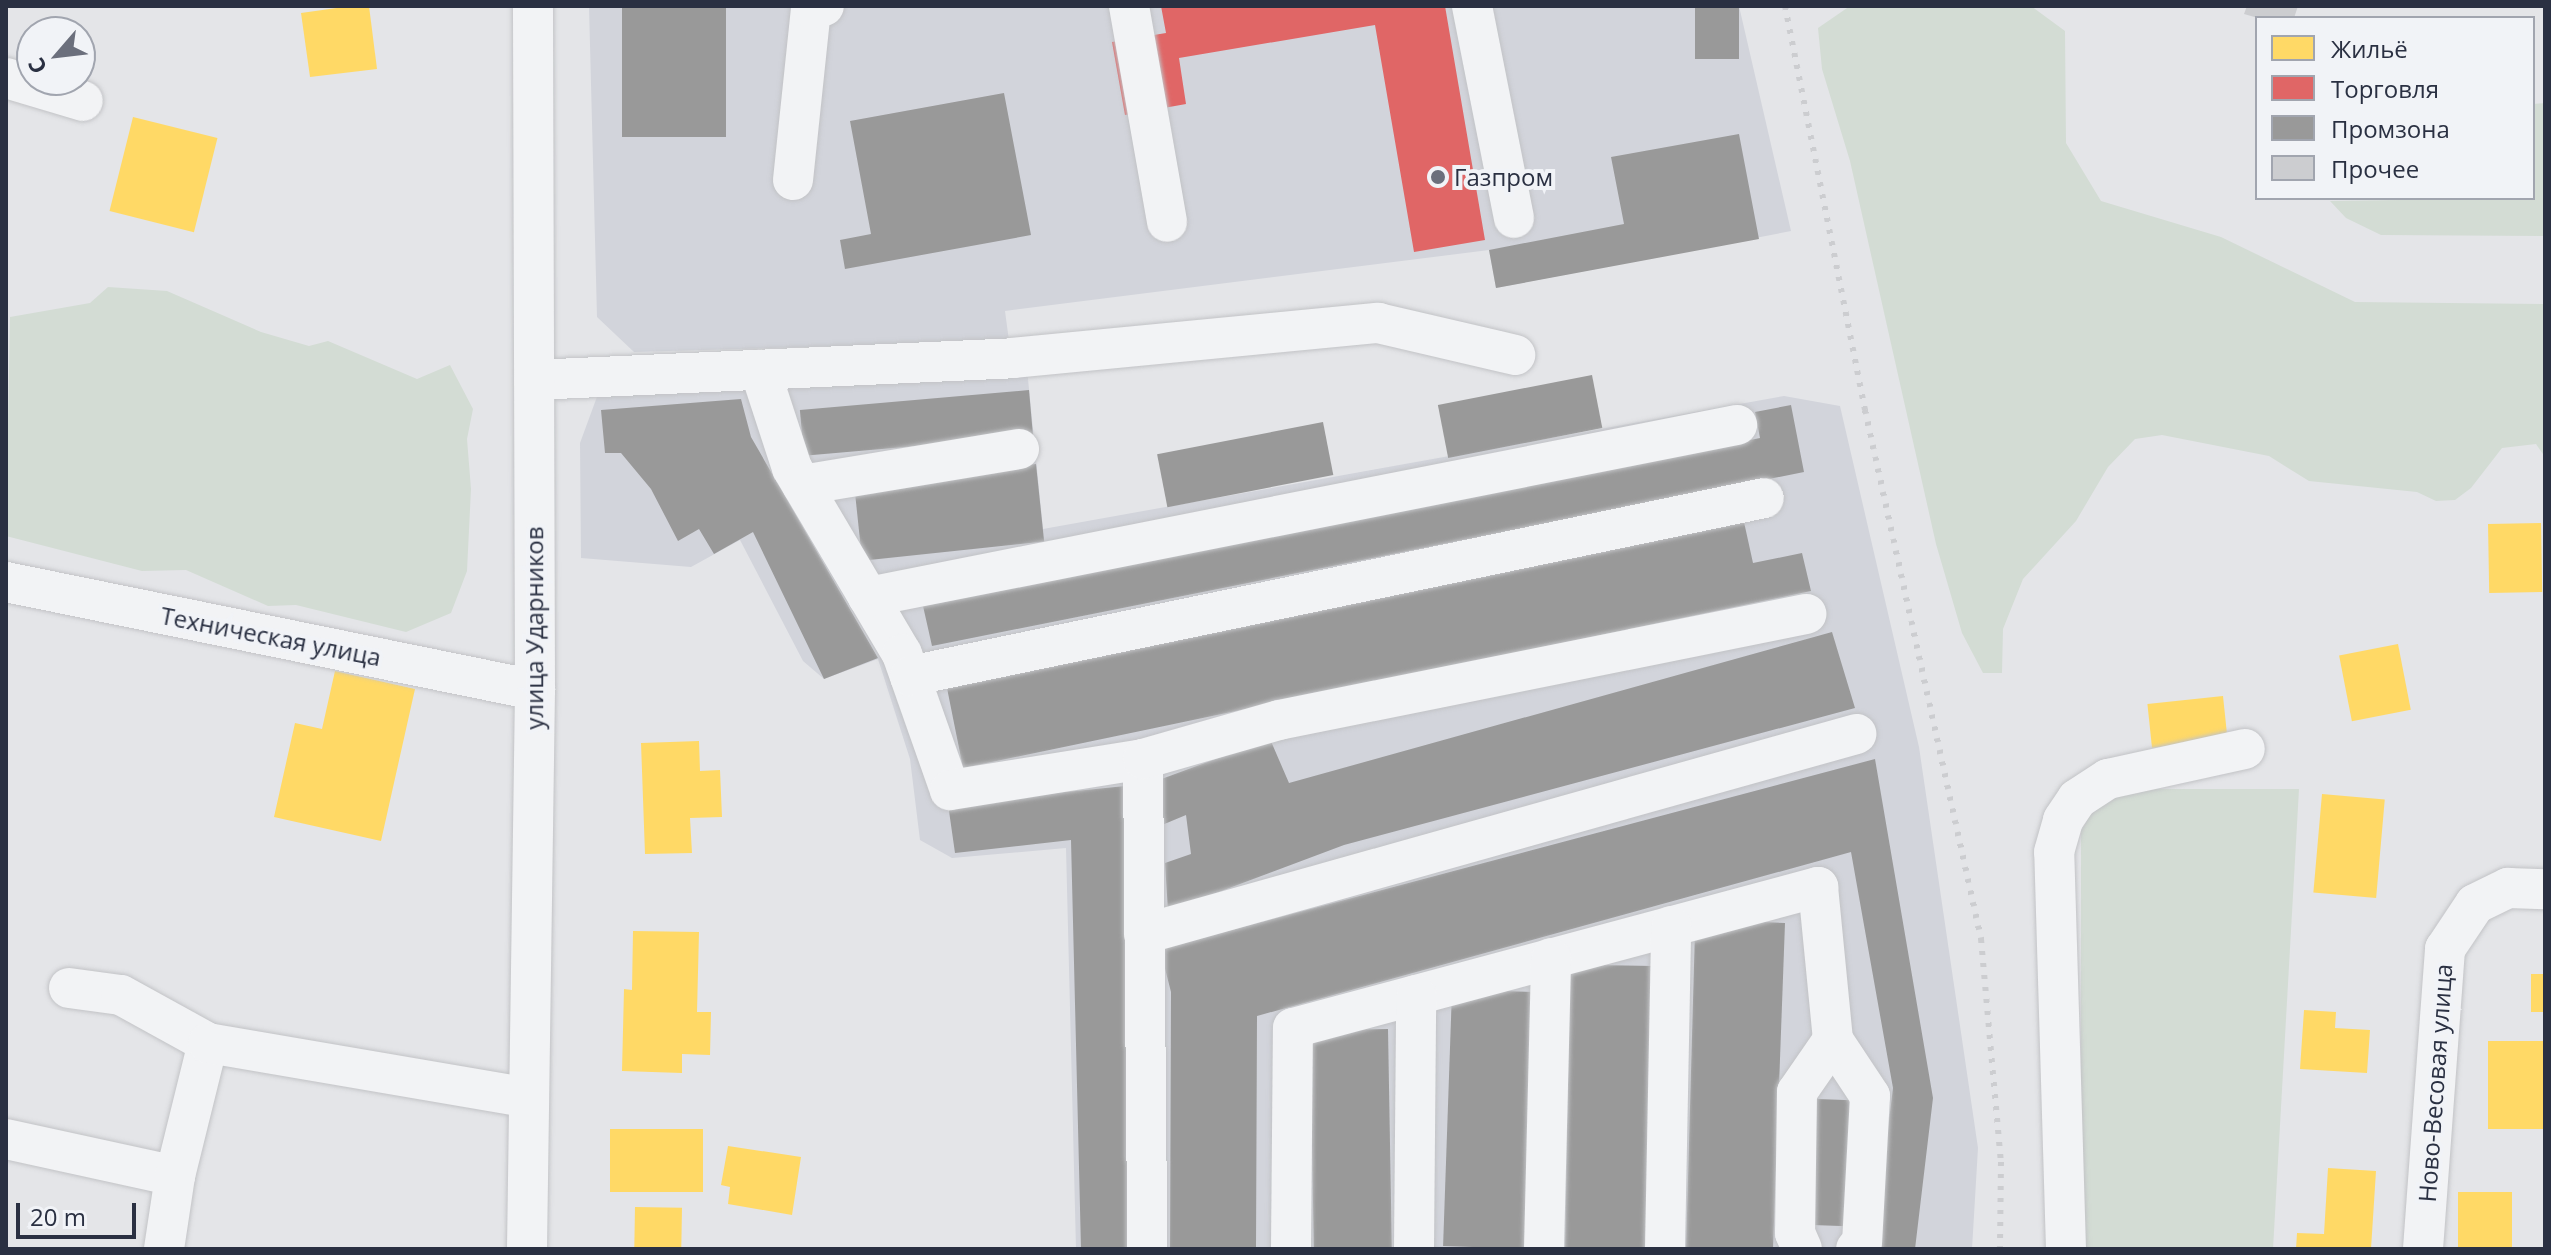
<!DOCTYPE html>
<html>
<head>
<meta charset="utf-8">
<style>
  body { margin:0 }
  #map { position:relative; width:2551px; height:1255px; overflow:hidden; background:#e4e5e8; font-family:"Open Sans",sans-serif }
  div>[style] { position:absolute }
  .built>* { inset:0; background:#d2d4db }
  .green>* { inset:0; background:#d3dcd4 }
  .homes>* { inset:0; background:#ffd966; transform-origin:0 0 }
  .shops>* { inset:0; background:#e06666 }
  .industry>* { inset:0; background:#999; transform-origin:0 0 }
  .building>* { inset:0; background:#cccdd0 }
  .roads { filter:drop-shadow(0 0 2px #c2c3c6) drop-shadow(0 0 2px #c2c3c6) }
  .minor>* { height:40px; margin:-20px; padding:0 20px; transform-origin:20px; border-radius:20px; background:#f2f3f5 }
  .rail>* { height:6px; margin-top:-3px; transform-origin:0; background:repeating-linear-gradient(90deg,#cccdd0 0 4px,transparent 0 12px) }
  .dots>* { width:22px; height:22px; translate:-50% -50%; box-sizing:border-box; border:4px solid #f1f3f7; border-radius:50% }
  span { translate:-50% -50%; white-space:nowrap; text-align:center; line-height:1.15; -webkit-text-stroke:8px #f1f3f7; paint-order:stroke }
  .poi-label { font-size:24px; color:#2a3042 }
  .left { translate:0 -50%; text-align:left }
  .street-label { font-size:24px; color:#2a3042 }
  .frame { position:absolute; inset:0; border:8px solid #2a3042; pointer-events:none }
  .legend { position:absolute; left:2255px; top:16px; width:280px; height:184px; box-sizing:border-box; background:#f1f3f7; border:2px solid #a1a5af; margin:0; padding:10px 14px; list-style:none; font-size:24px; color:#2a3042 }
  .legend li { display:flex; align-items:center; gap:16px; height:40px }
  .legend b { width:40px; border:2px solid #a1a5af }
  .north { position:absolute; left:16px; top:16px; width:80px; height:80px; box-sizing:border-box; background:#f1f3f7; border:2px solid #a1a5af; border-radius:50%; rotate:242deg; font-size:22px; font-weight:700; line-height:32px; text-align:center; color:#2a3042 }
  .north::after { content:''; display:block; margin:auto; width:28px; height:36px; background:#6b6f7c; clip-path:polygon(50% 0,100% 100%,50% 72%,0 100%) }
  .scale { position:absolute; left:16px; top:1203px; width:120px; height:36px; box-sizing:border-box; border:4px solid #2a3042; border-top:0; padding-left:10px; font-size:24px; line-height:28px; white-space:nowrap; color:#2a3042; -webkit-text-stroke:6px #f1f3f7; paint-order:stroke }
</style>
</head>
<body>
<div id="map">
  <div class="built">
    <i style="clip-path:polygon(589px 6px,1739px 6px,1791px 231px,1496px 288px,1489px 250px,1005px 311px,1009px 341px,634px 352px,597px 317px)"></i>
    <i style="clip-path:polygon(1027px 369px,1043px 529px,1784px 396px,1840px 406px,1919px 747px,1978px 1148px,1972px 1249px,1076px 1249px,1066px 848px,952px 858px,920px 840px,910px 759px,878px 659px,824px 679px,803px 661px,740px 540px,691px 567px,581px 558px,580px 443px,598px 394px)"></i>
  </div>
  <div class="green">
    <i style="clip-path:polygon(1850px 6px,2031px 6px,2065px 31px,2066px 143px,2101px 201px,2221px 237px,2355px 302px,2545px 304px,2545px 457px,2536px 444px,2502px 448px,2471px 488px,2455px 500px,2436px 501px,2417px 492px,2309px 481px,2269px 456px,2162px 435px,2135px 439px,2108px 467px,2076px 521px,2023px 579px,2003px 629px,2002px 673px,1983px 673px,1962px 633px,1936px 544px,1850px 161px,1822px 69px,1818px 28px)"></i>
    <i style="clip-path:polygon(2545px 103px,2545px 236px,2381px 235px,2346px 218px,2330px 201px,2533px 198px,2533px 104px)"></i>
    <i style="clip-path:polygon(108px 287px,167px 291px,261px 332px,309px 346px,328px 341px,417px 379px,450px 365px,473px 409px,467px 439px,471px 489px,467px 571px,451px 613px,406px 632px,296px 605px,268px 606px,186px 570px,142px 571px,6px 536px,10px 317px,90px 303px)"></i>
    <i style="clip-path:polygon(2137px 789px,2299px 789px,2273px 1249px,2081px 1249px,2081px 831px,2096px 805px)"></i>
  </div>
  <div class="homes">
    <i style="clip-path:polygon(351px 6px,369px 6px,377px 69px,310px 77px,301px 13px)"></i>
    <i style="left:133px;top:117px;width:87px;height:97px;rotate:14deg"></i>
    <i style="left:2541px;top:523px;width:69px;height:53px;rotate:89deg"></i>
    <i style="left:2398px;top:644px;width:67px;height:60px;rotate:79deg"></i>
    <i style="clip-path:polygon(335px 671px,415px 689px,381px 841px,274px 817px,295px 723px,322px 729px)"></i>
    <i style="left:2223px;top:696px;width:44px;height:76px;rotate:84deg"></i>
    <i style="clip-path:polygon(699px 741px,700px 771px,720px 770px,722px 817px,690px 818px,692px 853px,645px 854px,641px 743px)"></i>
    <i style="left:2322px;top:794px;width:63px;height:99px;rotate:5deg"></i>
    <i style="clip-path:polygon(633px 931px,699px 932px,697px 1012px,711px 1012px,710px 1055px,682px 1054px,682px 1073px,622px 1071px,624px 989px,632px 990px)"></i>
    <i style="left:2531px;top:974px;width:14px;height:38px"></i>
    <i style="clip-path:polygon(2304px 1010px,2336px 1012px,2335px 1028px,2370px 1030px,2367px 1073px,2300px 1069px)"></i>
    <i style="left:2488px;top:1041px;width:57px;height:88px"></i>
    <i style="left:610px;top:1129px;width:93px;height:63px"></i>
    <i style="clip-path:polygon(728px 1146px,801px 1157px,792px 1215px,728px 1204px,730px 1187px,721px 1185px)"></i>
    <i style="clip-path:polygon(2328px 1168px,2376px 1171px,2371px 1249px,2296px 1249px,2297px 1233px,2324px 1234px)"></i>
    <i style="left:2458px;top:1192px;width:54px;height:57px"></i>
    <i style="left:635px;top:1207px;width:47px;height:42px;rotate:1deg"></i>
  </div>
  <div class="shops">
    <i style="clip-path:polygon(1161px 6px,1445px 6px,1485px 240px,1414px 252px,1375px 25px,1179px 58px,1186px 104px,1125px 115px,1112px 42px,1166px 33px)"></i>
  </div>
  <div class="industry">
    <i style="left:622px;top:6px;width:104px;height:131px"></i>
    <i style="left:1695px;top:6px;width:44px;height:53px"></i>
    <i style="clip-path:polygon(1004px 93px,1031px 235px,845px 269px,840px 240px,871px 234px,850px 121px)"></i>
    <i style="clip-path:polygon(1739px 134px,1759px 239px,1496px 288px,1489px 250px,1624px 224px,1611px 157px)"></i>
    <i style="left:1592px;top:375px;width:54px;height:157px;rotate:79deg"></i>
    <i style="left:1029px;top:390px;width:46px;height:230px;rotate:85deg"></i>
    <i style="clip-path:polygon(741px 399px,751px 437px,878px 658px,824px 679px,753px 532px,714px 554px,699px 529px,678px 541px,651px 489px,621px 453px,605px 453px,601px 410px)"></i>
    <i style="clip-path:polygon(1791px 405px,1804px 472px,932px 646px,923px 606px,1760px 438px,1755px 412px)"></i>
    <i style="left:1323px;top:422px;width:54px;height:169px;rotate:79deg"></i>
    <i style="left:1036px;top:464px;width:78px;height:183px;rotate:84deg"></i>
    <i style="clip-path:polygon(1744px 522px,1753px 563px,1802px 553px,1811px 591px,963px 768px,947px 688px)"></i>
    <i style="clip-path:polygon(1832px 632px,1855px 708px,1344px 845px,1168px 911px,1165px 863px,1191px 854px,1186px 815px,1162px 825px,1156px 781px,1270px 739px,1289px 783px)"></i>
    <i style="clip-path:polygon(1875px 759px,1933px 1098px,1915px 1249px,1873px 1249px,1893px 1088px,1851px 852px,1257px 1016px,1256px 1249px,1170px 1249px,1171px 992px,1160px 949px)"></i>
    <i style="clip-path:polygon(1125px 786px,1129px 1249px,1081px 1249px,1071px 840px,955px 853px,948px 804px)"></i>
    <i style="clip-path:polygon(1741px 921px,1785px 923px,1773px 1249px,1686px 1249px,1695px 930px)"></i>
    <i style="left:1652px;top:966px;width:283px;height:82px;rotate:91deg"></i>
    <i style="left:1534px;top:992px;width:257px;height:82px;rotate:92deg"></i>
    <i style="left:1388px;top:1029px;width:220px;height:78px;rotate:89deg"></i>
    <i style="left:1817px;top:1099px;width:35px;height:126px;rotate:2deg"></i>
  </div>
  <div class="building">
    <i style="clip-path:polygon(2247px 6px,2298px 6px,2294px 18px,2258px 18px,2244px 14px)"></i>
  </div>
  <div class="roads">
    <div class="minor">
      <i style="left:1129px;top:6px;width:219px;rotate:80deg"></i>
      <i style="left:1472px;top:6px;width:216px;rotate:78.8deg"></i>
      <i style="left:6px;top:78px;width:80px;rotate:16.6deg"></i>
      <i style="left:793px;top:180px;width:173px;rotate:-84deg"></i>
      <i style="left:811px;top:8px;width:13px;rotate:-9deg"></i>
      <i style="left:760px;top:370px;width:103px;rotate:71.9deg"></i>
      <i style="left:792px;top:468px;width:216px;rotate:59.4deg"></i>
      <i style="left:902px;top:654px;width:144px;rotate:70.6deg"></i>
      <i style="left:950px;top:790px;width:195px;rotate:-9.1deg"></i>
      <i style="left:1143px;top:759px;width:490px;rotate:89.5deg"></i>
      <i style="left:534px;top:380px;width:479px;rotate:-2.6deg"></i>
      <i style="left:1012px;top:358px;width:368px;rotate:-5.5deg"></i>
      <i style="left:1378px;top:323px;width:141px;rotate:13.1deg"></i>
      <i style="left:802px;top:485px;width:220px;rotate:-9.4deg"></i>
      <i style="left:6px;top:582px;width:540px;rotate:11.54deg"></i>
      <i style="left:868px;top:597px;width:886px;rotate:-11.2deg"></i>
      <i style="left:910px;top:676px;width:872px;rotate:-11.77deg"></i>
      <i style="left:1143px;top:759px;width:141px;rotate:-16deg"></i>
      <i style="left:1279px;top:720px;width:538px;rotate:-11.37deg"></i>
      <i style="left:1144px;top:934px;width:740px;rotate:-15.69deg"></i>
      <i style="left:69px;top:988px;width:52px;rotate:7.7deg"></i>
      <i style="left:121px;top:995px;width:99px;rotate:28.9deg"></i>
      <i style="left:1833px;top:1040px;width:67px;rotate:56.5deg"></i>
      <i style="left:1870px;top:1096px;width:146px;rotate:93.1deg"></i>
      <i style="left:1862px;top:1242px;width:9px;rotate:131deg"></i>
      <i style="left:6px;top:1139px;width:173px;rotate:12.3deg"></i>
      <i style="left:175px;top:1176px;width:137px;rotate:-76.1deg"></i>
      <i style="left:208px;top:1043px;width:322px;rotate:9.7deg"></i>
      <i style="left:164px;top:1249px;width:74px;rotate:-81.4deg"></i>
      <i style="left:527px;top:1249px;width:559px;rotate:-89.18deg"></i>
      <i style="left:535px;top:690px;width:684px;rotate:-90.17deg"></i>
      <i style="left:1291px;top:1249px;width:221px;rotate:-89.5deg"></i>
      <i style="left:1293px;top:1028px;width:544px;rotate:-15.03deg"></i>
      <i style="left:1818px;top:887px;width:154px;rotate:84.4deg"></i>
      <i style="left:1833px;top:1040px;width:63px;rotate:124.7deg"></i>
      <i style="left:1797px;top:1092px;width:141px;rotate:90.8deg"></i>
      <i style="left:1795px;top:1233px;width:17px;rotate:66deg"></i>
      <i style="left:1414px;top:1249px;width:254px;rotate:-89.5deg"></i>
      <i style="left:1544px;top:1249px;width:291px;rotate:-88.6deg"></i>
      <i style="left:1665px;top:1249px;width:323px;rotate:-88.9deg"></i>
      <i style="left:2066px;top:1249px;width:397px;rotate:-91.7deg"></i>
      <i style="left:2054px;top:852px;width:33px;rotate:-74deg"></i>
      <i style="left:2063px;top:820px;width:25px;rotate:-56deg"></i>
      <i style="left:2077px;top:799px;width:37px;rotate:-33deg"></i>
      <i style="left:2108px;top:779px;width:140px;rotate:-12.4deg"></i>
      <i style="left:2423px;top:1249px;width:301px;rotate:-85.8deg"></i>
      <i style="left:2445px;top:949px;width:54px;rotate:-56.3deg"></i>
      <i style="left:2475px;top:904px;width:37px;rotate:-26deg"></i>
      <i style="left:2508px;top:888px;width:37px;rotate:2deg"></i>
    </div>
  </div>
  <div class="rail">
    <i style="left:1785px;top:6px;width:412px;rotate:78.8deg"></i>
    <i style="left:1865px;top:410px;width:542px;rotate:77.63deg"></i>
    <i style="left:1981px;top:939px;width:224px;rotate:84.9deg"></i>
    <i style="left:2001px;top:1162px;width:87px;rotate:90.7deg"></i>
  </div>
  <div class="dots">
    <i style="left:1438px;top:177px;background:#6b6f7c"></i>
  </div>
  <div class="poi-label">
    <span class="left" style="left:1454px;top:177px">Газпром</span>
  </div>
  <div class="street-label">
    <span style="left:534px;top:628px;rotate:-90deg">улица Ударников</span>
    <span style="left:271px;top:636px;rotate:11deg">Техническая улица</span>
    <span style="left:2435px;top:1083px;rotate:-86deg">Ново-Весовая улица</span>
  </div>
  <div class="frame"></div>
  <ul class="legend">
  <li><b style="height:22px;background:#ffd966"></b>Жильё</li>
  <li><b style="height:22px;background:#e06666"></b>Торговля</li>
  <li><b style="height:22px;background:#999"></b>Промзона</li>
  <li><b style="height:22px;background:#cccdd0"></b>Прочее</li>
  </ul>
  <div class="north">С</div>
  <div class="scale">20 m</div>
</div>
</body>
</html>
